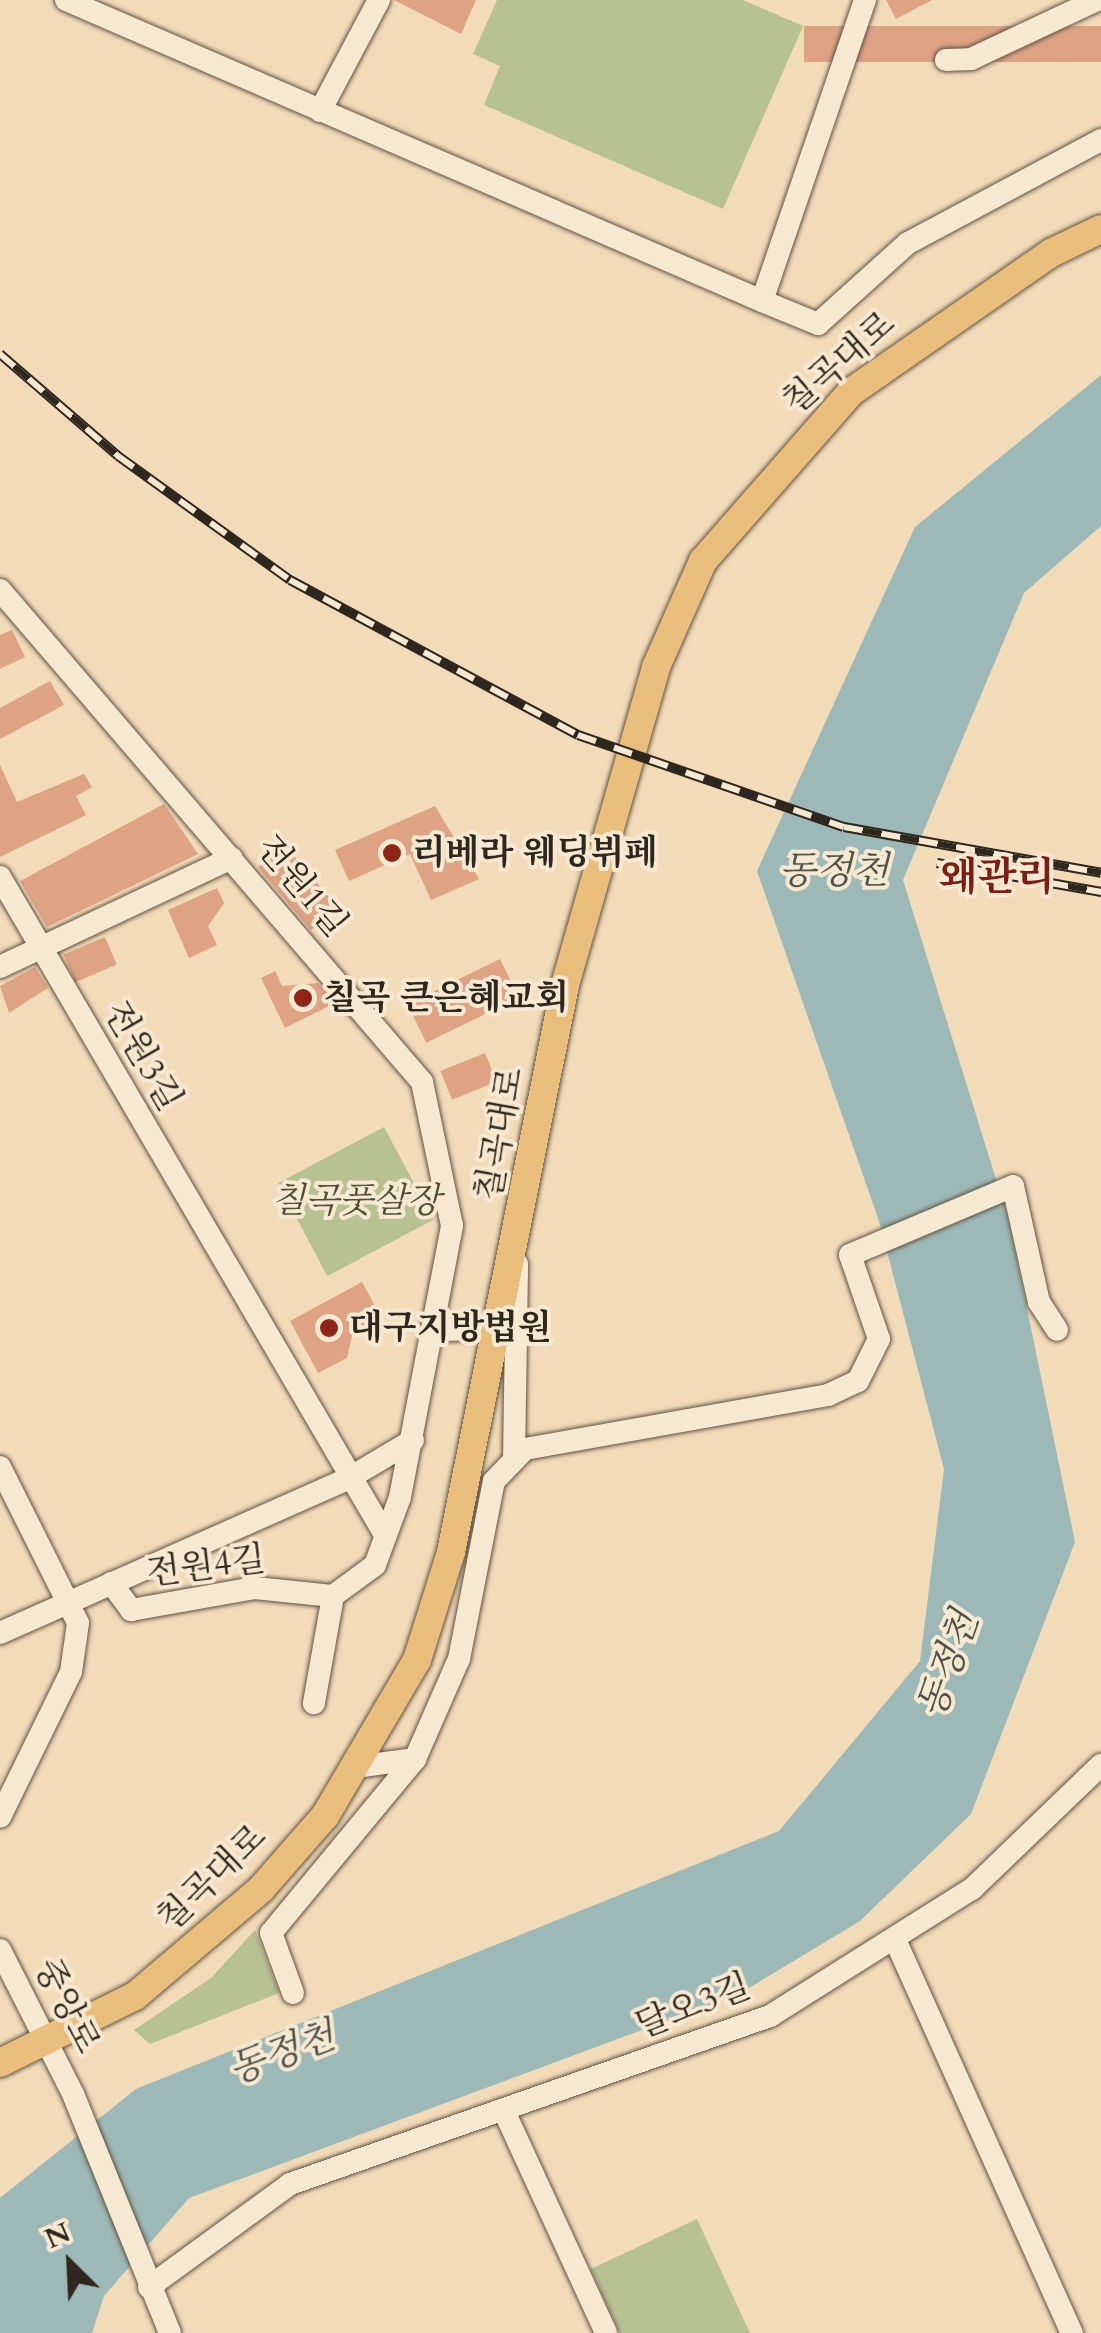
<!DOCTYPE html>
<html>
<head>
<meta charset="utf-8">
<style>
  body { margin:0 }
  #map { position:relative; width:1101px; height:2333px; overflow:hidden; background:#f2dbb8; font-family:Cardo,"Noto Serif KR",serif }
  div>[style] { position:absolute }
  .green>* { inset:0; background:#b7c192; transform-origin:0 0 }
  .water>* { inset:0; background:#9db9b7 }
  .building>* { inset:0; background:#dea285; transform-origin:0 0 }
  .roads { filter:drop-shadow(0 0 2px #605344) drop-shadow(0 0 2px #605344) }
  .minor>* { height:22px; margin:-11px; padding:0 11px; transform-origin:11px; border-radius:11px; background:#f7e8d1 }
  .major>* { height:28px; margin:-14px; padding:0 14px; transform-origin:14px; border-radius:14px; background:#e9be7c }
  .rail>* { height:10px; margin-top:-5px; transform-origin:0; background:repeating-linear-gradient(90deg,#f7e8d1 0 19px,#2f261d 0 38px); box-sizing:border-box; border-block:2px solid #2f261d }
  .dots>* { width:28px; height:28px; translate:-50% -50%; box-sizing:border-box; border:5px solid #f7e8d1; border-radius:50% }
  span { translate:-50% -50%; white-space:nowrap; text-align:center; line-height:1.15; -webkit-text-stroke:8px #f7e8d1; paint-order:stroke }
  .street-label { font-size:35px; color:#2f261d }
  .poi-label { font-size:35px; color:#2f261d; font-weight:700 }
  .left { translate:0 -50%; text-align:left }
  .park-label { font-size:35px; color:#514d3a; font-style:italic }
  .water-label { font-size:38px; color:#50524b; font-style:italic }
  .quarter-label { font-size:40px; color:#7a1f14; font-weight:700 }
  .north { position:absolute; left:20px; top:2213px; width:100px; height:100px; -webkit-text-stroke:8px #f7e8d1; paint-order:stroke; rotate:336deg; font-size:28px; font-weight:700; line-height:40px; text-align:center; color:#2f261d }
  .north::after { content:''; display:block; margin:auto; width:35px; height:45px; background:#2f261d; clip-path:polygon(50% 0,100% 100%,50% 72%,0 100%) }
</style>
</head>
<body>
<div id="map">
  <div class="green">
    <i style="clip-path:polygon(497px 0,743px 0,803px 26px,723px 209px,484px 105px,500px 66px,473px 54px)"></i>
    <i style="left:384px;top:1127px;width:105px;height:120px;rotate:62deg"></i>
    <i style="clip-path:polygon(255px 1930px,279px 1993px,150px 2044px,134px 2030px,211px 1978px)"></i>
    <i style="clip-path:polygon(697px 2219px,750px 2333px,620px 2333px,591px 2269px)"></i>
  </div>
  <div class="water">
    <i style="clip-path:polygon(1101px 375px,1101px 526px,1024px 593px,903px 880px,1009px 1221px,1075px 1542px,971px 1814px,860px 1921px,739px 1994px,189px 2198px,104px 2296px,92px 2333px,0 2333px,0 2198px,136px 2089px,779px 1831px,920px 1661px,944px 1469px,879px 1221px,757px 871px,915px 527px)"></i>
  </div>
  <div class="building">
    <i style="clip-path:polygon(394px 0,476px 0,461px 34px)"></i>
    <i style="clip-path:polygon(886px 0,932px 0,896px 19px)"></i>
    <i style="left:1101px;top:26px;width:36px;height:297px;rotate:90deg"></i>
    <i style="clip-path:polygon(12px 630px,25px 657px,0 669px,0 635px)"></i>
    <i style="clip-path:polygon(50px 681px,64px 705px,0 739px,0 708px)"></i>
    <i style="clip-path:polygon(0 765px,17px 802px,84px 774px,92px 787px,76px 796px,86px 815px,0 857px)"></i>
    <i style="clip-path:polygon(164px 804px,198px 854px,47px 927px,20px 881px)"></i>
    <i style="clip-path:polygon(435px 806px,479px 879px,431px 900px,410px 854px,349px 881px,335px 850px)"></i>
    <i style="left:285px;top:845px;width:82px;height:35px;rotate:50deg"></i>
    <i style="clip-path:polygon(217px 888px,224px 903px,208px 926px,217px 945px,189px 958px,168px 910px)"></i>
    <i style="left:105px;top:937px;width:30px;height:45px;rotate:67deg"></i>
    <i style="left:500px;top:959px;width:43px;height:103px;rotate:64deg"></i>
    <i style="clip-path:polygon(35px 967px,48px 988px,9px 1013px,0 986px)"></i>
    <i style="clip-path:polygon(275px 971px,282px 986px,318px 983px,335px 1003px,285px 1028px,261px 978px)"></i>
    <i style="left:485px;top:1053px;width:31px;height:48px;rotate:68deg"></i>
    <i style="clip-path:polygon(362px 1282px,382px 1319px,352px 1336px,347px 1358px,318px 1373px,290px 1321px)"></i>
  </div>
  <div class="roads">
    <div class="minor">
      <i style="left:66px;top:0;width:758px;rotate:23.39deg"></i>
      <i style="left:865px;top:0;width:318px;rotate:108.9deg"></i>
      <i style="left:762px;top:301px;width:61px;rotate:22.3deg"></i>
      <i style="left:818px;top:324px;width:121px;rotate:-42deg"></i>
      <i style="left:908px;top:243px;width:219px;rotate:-28.1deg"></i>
      <i style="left:946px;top:60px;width:25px;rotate:-2deg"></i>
      <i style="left:971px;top:59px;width:139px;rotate:-25.1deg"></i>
      <i style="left:320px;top:111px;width:126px;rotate:-62deg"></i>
      <i style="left:0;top:590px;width:648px;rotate:49.38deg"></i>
      <i style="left:422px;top:1082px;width:147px;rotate:78.2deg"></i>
      <i style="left:452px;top:1226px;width:106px;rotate:100.9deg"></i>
      <i style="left:0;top:877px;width:760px;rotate:59.66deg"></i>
      <i style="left:0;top:967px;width:256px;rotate:-25.2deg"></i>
      <i style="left:514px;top:1460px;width:196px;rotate:-89.1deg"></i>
      <i style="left:0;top:1467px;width:174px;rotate:63.4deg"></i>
      <i style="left:78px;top:1623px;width:49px;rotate:98.1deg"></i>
      <i style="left:71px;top:1672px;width:161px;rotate:116.1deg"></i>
      <i style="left:111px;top:1583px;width:34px;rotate:53deg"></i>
      <i style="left:131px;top:1610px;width:126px;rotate:-10.1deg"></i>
      <i style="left:255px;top:1588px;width:78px;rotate:5.9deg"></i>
      <i style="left:333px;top:1596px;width:109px;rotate:100.1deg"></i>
      <i style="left:333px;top:1596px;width:52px;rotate:-36.4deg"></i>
      <i style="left:375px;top:1565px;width:72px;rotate:-69.8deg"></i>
      <i style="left:400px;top:1497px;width:170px;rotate:-79.2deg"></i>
      <i style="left:432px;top:1330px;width:65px;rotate:-0.9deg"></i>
      <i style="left:0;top:1633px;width:378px;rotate:-23.9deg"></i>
      <i style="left:346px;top:1480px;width:78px;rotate:-30.8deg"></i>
      <i style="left:355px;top:1767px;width:61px;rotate:-7.6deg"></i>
      <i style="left:897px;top:1944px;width:427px;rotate:65.8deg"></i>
      <i style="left:0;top:1950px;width:161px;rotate:63.1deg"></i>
      <i style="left:73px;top:2094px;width:258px;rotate:67.9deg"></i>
      <i style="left:293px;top:1993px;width:64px;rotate:-110.1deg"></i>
      <i style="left:271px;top:1933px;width:226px;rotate:-50.4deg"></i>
      <i style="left:415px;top:1759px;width:109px;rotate:-66.3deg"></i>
      <i style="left:459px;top:1659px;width:181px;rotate:-78.9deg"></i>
      <i style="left:494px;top:1481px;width:45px;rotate:-45.9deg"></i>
      <i style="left:525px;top:1449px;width:308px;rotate:-10.1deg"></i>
      <i style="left:828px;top:1395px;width:33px;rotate:-25deg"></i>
      <i style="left:858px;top:1381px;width:47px;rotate:-63.4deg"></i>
      <i style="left:879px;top:1339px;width:89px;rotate:-109deg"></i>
      <i style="left:850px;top:1255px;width:177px;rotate:-22.9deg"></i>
      <i style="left:1013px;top:1186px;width:119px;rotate:77.4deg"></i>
      <i style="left:1039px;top:1302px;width:33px;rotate:57deg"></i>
      <i style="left:504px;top:2111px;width:244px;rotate:65.3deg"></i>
      <i style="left:149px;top:2287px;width:175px;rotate:-36.1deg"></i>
      <i style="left:290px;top:2184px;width:509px;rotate:-19.29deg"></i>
      <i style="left:770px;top:2016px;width:239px;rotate:-32.2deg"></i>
      <i style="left:972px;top:1889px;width:179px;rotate:-43.9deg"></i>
    </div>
    <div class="major">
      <i style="left:0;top:2063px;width:151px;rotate:-26.4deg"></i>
      <i style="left:135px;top:1996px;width:165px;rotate:-40.3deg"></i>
      <i style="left:261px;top:1889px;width:97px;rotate:-48.8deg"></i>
      <i style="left:325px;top:1816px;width:181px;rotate:-59.5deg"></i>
      <i style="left:417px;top:1660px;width:113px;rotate:-72.5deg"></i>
      <i style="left:451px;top:1552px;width:578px;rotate:-78.63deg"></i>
      <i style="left:565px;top:985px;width:331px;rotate:-74deg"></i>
      <i style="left:656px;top:667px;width:116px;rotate:-66.1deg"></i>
      <i style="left:703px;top:561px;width:225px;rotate:-48.8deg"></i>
      <i style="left:851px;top:392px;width:244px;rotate:-34.8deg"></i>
      <i style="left:1051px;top:253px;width:55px;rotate:-25.6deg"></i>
    </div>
  </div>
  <div class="rail">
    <i style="left:0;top:354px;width:156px;rotate:40.8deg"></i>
    <i style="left:118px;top:456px;width:212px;rotate:35.8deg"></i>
    <i style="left:290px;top:580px;width:327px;rotate:28.3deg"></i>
    <i style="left:578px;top:735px;width:281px;rotate:19.1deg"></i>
    <i style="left:844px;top:827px;width:261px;rotate:10.1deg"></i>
    <i style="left:937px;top:863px;width:167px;rotate:10deg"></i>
  </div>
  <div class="dots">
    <i style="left:392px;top:853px;background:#8f2418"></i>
    <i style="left:303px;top:998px;background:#8f2418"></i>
    <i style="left:329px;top:1328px;background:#8f2418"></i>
  </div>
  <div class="street-label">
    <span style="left:839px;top:363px;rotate:-41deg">칠곡대로</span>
    <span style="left:302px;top:886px;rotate:50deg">전원1길</span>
    <span style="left:143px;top:1056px;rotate:60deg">전원3길</span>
    <span style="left:500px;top:1134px;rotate:-80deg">칠곡대로</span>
    <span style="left:206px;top:1566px;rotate:-7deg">전원4길</span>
    <span style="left:212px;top:1878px;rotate:-44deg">칠곡대로</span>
    <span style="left:67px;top:2006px;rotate:63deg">중앙로</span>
    <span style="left:693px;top:2006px;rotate:-21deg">달오3길</span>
  </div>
  <div class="poi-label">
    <span class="left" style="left:412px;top:853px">리베라 웨딩뷔페</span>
    <span class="left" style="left:323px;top:998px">칠곡 큰은혜교회</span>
    <span class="left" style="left:349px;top:1328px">대구지방법원</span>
  </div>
  <div class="park-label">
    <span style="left:356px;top:1201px">칠곡풋살장</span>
  </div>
  <div class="water-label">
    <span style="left:834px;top:872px">동정천</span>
    <span style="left:949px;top:1665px;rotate:-70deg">동정천</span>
    <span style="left:282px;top:2054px;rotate:-20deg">동정천</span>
  </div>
  <div class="quarter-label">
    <span style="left:997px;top:878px">왜관리</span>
  </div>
  <div class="north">N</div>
</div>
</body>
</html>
